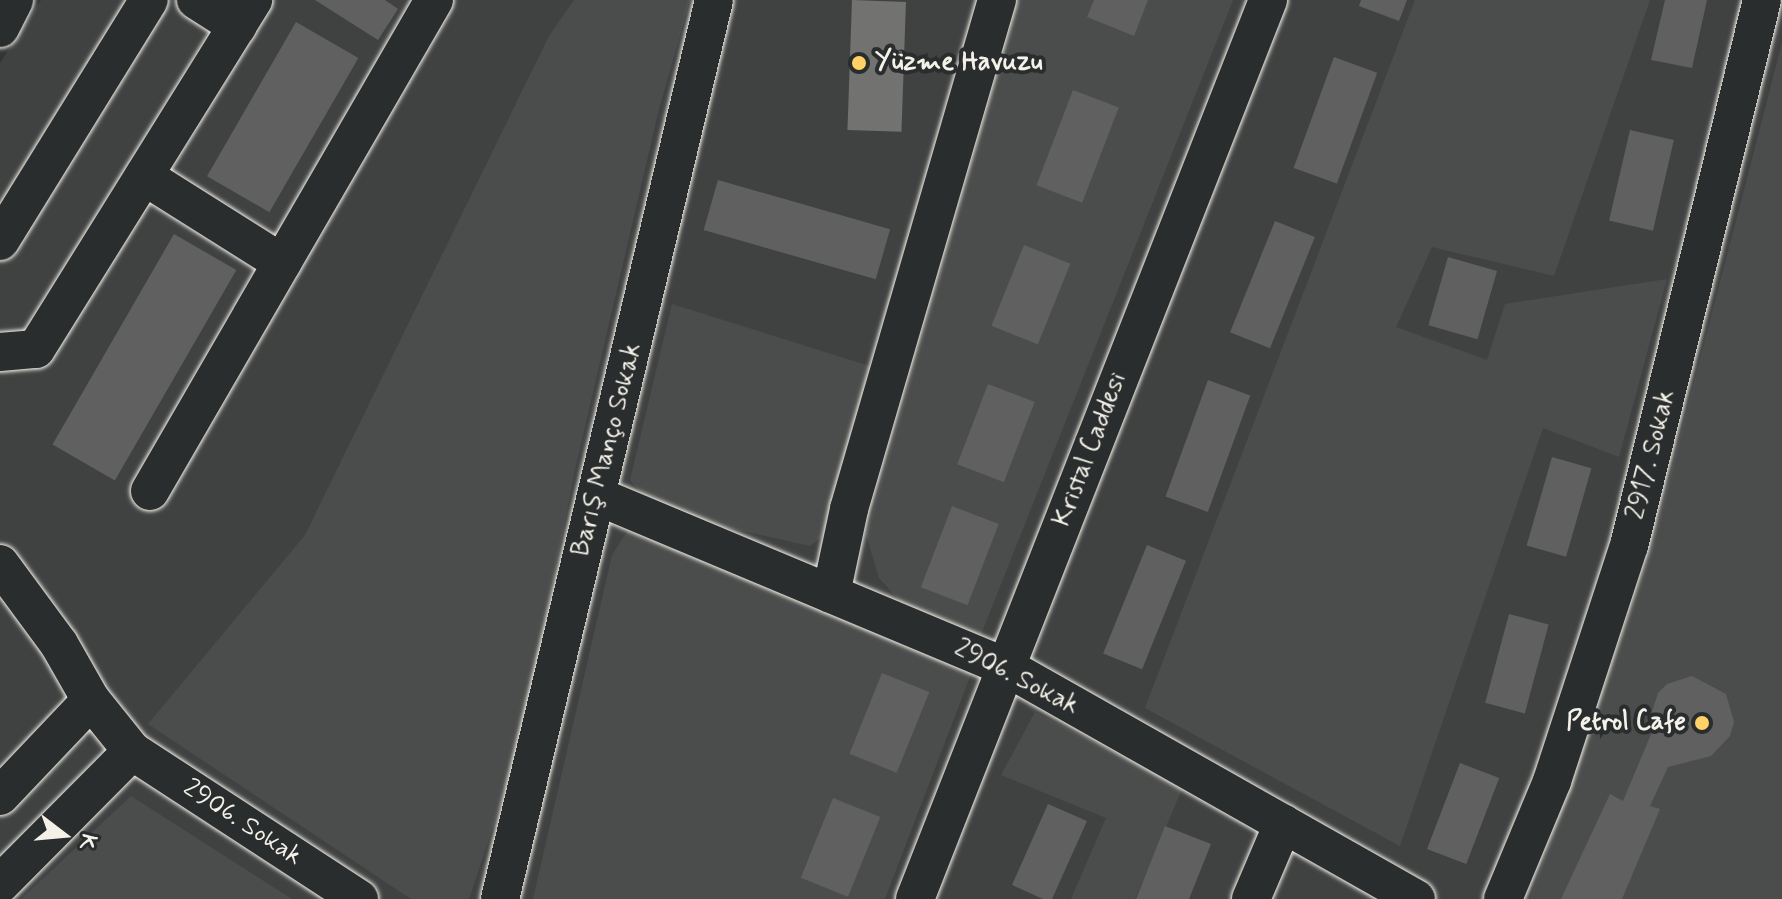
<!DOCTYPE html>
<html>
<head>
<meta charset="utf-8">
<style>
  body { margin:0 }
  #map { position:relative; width:1782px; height:899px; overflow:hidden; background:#323535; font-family:Mynerve,sans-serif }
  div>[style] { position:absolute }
  .built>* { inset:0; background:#404242 }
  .green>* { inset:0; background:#4b4d4c }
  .water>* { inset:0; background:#727370; transform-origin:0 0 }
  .building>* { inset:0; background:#5f605f; transform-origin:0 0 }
  .roads { filter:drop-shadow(0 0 2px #f4f1e8) drop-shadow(0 0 2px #f4f1e8) }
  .minor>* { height:38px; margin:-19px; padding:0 19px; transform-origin:19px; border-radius:19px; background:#2a2d2e }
  .dots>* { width:22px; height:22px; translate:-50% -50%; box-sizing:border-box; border:4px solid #2a2d2e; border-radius:50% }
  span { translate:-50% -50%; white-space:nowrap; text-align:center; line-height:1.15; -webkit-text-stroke:8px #2a2d2e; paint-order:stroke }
  .poi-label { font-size:26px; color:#f4f1e8; font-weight:700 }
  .left { translate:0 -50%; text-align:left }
  .right { translate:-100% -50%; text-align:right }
  .street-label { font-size:26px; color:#f4f1e8 }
  .north { position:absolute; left:24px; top:795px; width:80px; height:80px; -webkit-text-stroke:6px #2a2d2e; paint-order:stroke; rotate:106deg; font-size:22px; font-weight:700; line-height:32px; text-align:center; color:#f4f1e8 }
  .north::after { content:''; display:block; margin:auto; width:28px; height:36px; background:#f4f1e8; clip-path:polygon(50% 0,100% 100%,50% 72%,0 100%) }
</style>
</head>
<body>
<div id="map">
  <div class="built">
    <i style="clip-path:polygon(41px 0,1782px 0,1782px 899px,0 899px,0 63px)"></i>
  </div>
  <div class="green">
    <i style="clip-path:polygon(574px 0,690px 0,659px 109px,574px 474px,523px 736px,469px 899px,411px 899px,148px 724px,305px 535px,549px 36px)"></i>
    <i style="clip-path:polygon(1018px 0,1233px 0,980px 637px,907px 609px,879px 578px,866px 535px)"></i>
    <i style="clip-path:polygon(1415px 0,1650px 0,1554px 276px,1432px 247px,1396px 327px,1487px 360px,1505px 304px,1667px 279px,1619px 457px,1543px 428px,1400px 846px,1145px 708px)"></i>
    <i style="clip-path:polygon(1782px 43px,1782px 899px,1530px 899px,1650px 553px)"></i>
    <i style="clip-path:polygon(672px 304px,876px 368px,826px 534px,810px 546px,684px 518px,649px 502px,630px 480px)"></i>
    <i style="clip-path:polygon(628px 530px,973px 669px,885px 899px,533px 899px,612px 555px)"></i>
    <i style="clip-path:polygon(1035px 712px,1183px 787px,1135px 899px,1071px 899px,1106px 818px,1001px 775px)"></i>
    <i style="clip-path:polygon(131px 796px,292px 899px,21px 899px)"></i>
  </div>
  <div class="water">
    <i style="left:852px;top:0;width:54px;height:130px;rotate:2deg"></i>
  </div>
  <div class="building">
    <i style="clip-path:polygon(315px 0,385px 0,398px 9px,378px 40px)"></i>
    <i style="clip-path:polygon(1094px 0,1148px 0,1134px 36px,1087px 17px)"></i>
    <i style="clip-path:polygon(1361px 0,1407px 0,1399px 21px,1359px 6px)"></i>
    <i style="clip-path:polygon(1665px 0,1707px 0,1692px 68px,1651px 60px)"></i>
    <i style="left:296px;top:22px;width:72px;height:178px;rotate:30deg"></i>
    <i style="left:1334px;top:57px;width:46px;height:118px;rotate:20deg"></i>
    <i style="left:1073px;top:90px;width:49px;height:102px;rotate:21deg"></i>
    <i style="left:1630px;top:130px;width:45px;height:93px;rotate:13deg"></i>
    <i style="left:718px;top:180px;width:179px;height:52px;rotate:16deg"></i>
    <i style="left:1275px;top:221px;width:43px;height:120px;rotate:22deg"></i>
    <i style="left:174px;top:234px;width:72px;height:243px;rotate:30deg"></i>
    <i style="left:1024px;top:245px;width:50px;height:87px;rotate:22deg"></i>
    <i style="left:1448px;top:257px;width:51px;height:71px;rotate:16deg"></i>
    <i style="left:1208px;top:380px;width:45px;height:124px;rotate:20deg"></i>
    <i style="left:988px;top:384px;width:50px;height:86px;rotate:21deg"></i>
    <i style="left:1552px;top:457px;width:41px;height:92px;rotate:16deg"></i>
    <i style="left:952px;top:506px;width:50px;height:87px;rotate:21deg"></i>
    <i style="left:1147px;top:545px;width:42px;height:117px;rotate:22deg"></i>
    <i style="left:1509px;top:614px;width:41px;height:92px;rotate:15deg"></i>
    <i style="left:882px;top:673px;width:51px;height:87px;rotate:22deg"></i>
    <i style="clip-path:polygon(1692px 676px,1726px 694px,1734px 722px,1730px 736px,1711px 756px,1668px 767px,1650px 806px,1660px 809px,1622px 899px,1561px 899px,1610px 794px,1623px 801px,1652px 732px,1650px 718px,1658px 693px,1667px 684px)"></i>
    <i style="left:1460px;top:763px;width:42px;height:92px;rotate:21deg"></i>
    <i style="left:833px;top:798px;width:51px;height:86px;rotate:22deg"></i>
    <i style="clip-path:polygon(1048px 804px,1087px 821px,1052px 899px,1043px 899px,1012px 885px)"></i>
    <i style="clip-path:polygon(1165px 826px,1211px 844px,1189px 899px,1136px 899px)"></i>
  </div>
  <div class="roads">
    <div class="minor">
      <i style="left:196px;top:0;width:49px;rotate:32.4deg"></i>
      <i style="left:0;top:28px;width:31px;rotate:-63deg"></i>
      <i style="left:144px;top:176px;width:163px;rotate:32.2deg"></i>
      <i style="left:0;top:241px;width:283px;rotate:-58.3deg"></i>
      <i style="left:0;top:352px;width:36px;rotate:-5deg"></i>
      <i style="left:36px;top:349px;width:411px;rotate:-58.1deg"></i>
      <i style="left:150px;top:491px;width:567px;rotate:-59.95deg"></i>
      <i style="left:597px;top:496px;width:443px;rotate:22.7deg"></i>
      <i style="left:1006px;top:667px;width:471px;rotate:29.5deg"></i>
      <i style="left:0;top:564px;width:99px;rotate:53.6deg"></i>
      <i style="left:59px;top:644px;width:64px;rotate:60.3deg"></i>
      <i style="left:91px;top:700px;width:65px;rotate:51.2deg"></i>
      <i style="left:132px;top:751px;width:271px;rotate:33.1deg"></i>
      <i style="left:831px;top:594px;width:87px;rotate:-78deg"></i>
      <i style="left:849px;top:509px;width:530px;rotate:-73.79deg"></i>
      <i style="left:0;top:796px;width:132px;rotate:-46.5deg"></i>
      <i style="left:0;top:884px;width:187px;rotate:-45.2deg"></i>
      <i style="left:500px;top:899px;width:924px;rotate:-76.61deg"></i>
      <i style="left:915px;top:899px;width:966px;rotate:-68.56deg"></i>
      <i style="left:1251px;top:899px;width:82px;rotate:-66.9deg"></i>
      <i style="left:1503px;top:899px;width:128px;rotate:-67.4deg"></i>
      <i style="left:1552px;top:781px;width:247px;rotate:-71.9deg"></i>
      <i style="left:1629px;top:546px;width:562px;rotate:-76.31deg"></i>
    </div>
  </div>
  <div class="dots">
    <i style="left:859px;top:63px;background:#ffd166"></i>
    <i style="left:1702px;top:723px;background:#ffd166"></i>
  </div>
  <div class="poi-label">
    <span class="left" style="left:875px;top:63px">Yüzme Havuzu</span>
    <span class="right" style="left:1686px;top:723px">Petrol Cafe</span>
  </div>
  <div class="street-label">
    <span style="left:608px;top:450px;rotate:-76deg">Barış Manço Sokak</span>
    <span style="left:1091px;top:450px;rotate:-69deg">Kristal Caddesi</span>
    <span style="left:1652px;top:455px;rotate:-76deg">2917. Sokak</span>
    <span style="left:1016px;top:678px;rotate:27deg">2906. Sokak</span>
    <span style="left:242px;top:823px;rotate:33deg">2906. Sokak</span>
  </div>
  <div class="north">K</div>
</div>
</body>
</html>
